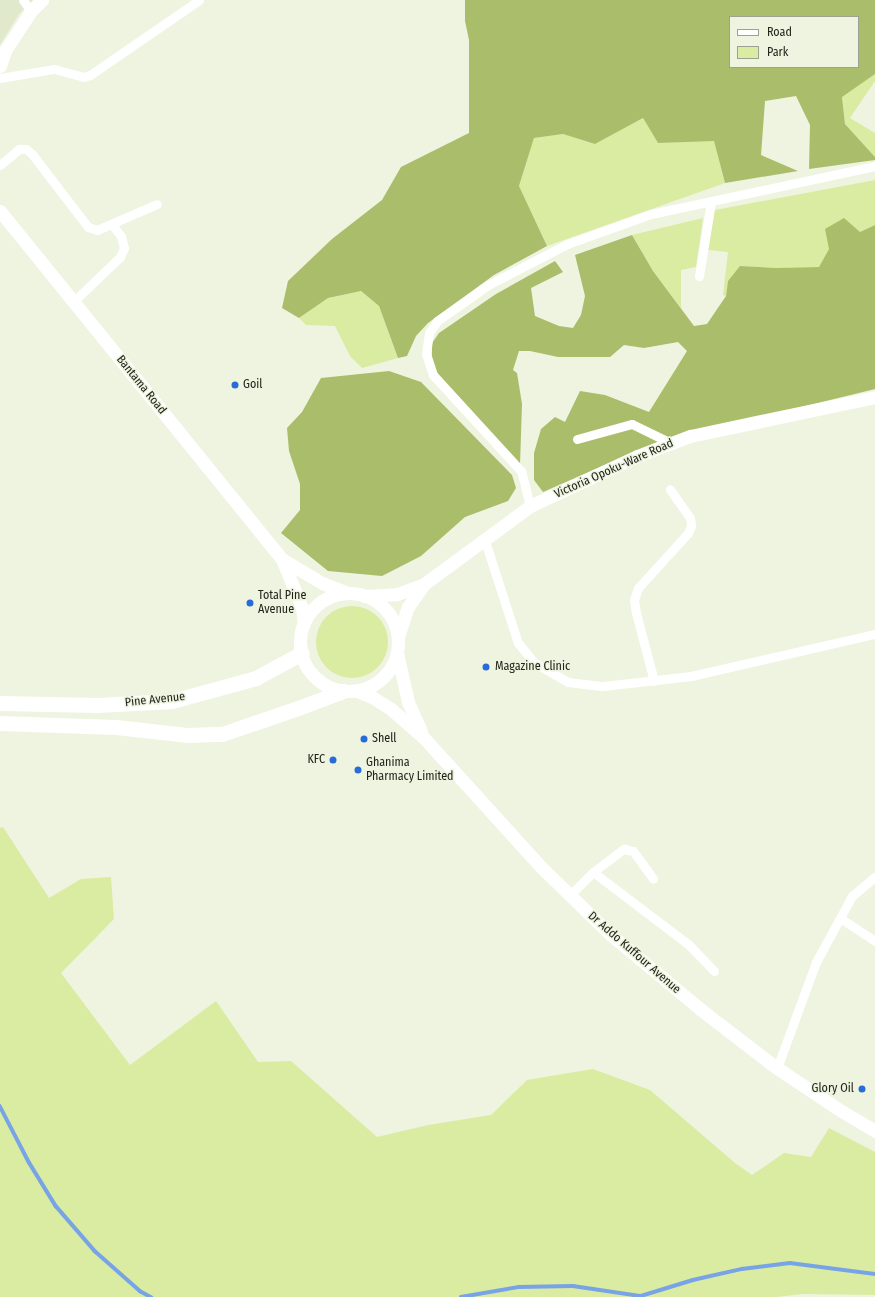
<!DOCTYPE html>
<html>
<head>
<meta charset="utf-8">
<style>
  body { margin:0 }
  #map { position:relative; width:875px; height:1297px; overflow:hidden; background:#eef4df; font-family:"Fira Sans Condensed",sans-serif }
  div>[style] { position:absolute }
  .built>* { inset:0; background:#e1e9cd }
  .green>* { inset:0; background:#d9eca2 }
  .round { border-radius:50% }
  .forest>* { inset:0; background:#aabd6b }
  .stream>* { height:3.5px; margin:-1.75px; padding:0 1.75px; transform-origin:1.75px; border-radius:1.75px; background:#78a3e6 }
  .street>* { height:9px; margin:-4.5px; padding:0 4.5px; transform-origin:4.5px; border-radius:4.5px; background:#fff }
  .secondary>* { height:13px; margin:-6.5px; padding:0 6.5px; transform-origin:6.5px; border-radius:6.5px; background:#fff }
  .secondary>.ring { margin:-6.5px; padding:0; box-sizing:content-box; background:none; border:13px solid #fff; border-radius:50% }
  .primary>* { height:15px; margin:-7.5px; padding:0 7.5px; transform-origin:7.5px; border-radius:7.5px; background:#fff }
  .dots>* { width:11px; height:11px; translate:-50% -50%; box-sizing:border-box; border:2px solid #eef4df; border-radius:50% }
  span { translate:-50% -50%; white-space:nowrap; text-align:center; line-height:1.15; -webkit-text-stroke:3px #eef4df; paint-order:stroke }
  .street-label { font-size:12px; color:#22241c }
  .poi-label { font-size:12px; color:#22241c }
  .left { translate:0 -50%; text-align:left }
  .right { translate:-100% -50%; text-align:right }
  .legend { position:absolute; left:729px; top:16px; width:130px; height:52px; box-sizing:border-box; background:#eef4df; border:1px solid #9ca191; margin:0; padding:5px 7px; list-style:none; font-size:12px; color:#22241c }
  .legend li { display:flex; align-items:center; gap:8px; height:20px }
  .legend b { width:20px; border:1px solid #9ca191 }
</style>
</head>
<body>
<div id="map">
  <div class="built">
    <i style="clip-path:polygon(0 0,33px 0,19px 14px,0 45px)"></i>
  </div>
  <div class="green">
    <i style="clip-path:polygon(875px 74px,875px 81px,850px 118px,875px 133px,875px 157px,845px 124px,842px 96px)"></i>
    <i style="clip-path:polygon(643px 118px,658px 143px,714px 140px,725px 183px,547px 246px,519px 186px,534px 138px,563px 134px,595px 144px)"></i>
    <i style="clip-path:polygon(875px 180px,875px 225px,860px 232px,829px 249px,819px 267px,776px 268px,741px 266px,728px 281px,726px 296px,723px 295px,728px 252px,708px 250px,715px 210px)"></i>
    <i style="clip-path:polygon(703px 218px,696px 267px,681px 270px,681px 308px,653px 271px,632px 235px)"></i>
    <i style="clip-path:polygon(361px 291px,379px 306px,398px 358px,362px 368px,350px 356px,335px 326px,306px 325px,299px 318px,328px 298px)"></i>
    <i class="round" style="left:316px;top:606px;width:72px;height:72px"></i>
    <i style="clip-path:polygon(3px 827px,49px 898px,81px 879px,111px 877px,114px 919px,61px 973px,130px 1065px,216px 1001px,258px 1062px,291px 1061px,377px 1137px,428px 1125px,491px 1115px,527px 1080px,593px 1069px,650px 1090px,735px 1163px,752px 1175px,784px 1153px,811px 1157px,829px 1128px,875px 1152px,875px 1295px,802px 1294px,777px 1297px,0 1297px,0 828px)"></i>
  </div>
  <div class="forest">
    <i style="clip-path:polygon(evenodd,465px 0,875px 0,875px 74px,842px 97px,845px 124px,875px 157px,875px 160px,809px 169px,810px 125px,796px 96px,765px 101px,761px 155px,798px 171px,725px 183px,714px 141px,658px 143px,643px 118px,595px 144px,563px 134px,534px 138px,519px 186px,547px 246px,494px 275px,428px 323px,416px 336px,407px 356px,398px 358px,379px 306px,361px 291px,328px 298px,299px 318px,282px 308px,288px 281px,332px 239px,382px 200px,401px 167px,469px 133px,469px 40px,465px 21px,465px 0,730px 17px,858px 17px,858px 67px,730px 67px,730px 17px)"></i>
    <i style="clip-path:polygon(844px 218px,860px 232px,875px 225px,875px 389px,655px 443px,543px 492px,534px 480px,534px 453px,541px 429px,555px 417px,565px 422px,580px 391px,605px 395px,649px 412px,687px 351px,678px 342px,644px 348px,624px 345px,610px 357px,558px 357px,530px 351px,519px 351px,513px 370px,517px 373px,522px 404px,520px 465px,436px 372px,432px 358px,432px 343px,439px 333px,496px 294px,555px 261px,563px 272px,531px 288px,535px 316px,559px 326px,573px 328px,581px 315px,585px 296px,575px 255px,632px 235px,653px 271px,694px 326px,707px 324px,726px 296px,728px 281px,740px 266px,776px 268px,819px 267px,829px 249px,825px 229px)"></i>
    <i style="clip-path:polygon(389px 371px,421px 382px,512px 475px,516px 488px,508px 501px,465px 517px,421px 556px,382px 576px,328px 571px,281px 533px,300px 510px,300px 484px,289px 451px,287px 428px,302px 412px,321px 378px)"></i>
  </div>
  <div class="stream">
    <i style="left:0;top:1106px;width:63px;rotate:62.6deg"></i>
    <i style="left:29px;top:1162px;width:52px;rotate:58.5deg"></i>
    <i style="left:56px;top:1206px;width:60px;rotate:49.1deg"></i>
    <i style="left:95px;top:1251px;width:60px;rotate:41.6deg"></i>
    <i style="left:140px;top:1291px;width:13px;rotate:29deg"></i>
    <i style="left:461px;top:1297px;width:59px;rotate:-9.8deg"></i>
    <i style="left:519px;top:1287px;width:54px;rotate:-1.1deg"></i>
    <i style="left:573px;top:1286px;width:69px;rotate:8.4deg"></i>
    <i style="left:641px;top:1296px;width:54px;rotate:-17.1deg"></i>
    <i style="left:693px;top:1280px;width:50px;rotate:-12.7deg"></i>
    <i style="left:742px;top:1269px;width:48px;rotate:-7.1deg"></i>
    <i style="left:790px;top:1263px;width:86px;rotate:7.4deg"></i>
  </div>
  <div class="street">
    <i style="left:23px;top:0;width:14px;rotate:54deg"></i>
    <i style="left:0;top:78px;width:55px;rotate:-9.5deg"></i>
    <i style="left:54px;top:69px;width:30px;rotate:15deg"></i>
    <i style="left:83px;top:77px;width:7px;rotate:-16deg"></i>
    <i style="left:90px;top:75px;width:132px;rotate:-34.5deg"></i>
    <i style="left:0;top:165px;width:25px;rotate:-40deg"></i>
    <i style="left:19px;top:149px;width:7px"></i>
    <i style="left:26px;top:149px;width:8px;rotate:40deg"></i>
    <i style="left:32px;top:154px;width:92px;rotate:52.5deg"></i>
    <i style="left:88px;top:227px;width:9px;rotate:18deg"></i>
    <i style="left:97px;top:230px;width:65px;rotate:-23.4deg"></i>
    <i style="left:699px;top:276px;width:76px;rotate:-80.9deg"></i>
    <i style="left:73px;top:302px;width:65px;rotate:-43.8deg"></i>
    <i style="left:120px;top:257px;width:10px;rotate:-66deg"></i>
    <i style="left:124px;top:248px;width:12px;rotate:-104deg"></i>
    <i style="left:121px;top:236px;width:14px;rotate:-129deg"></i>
    <i style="left:577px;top:439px;width:57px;rotate:-15.3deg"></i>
    <i style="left:632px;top:424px;width:43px;rotate:26deg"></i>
    <i style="left:530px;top:506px;width:36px;rotate:-104deg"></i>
    <i style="left:521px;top:471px;width:130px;rotate:-132.5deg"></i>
    <i style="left:433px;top:375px;width:22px;rotate:-108deg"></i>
    <i style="left:426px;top:354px;width:21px;rotate:-82deg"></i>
    <i style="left:429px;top:333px;width:14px;rotate:-56deg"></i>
    <i style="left:437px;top:321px;width:62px;rotate:-35.2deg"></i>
    <i style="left:488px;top:285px;width:89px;rotate:-27.4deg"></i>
    <i style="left:567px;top:244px;width:89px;rotate:-19.7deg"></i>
    <i style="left:651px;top:214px;width:229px;rotate:-12.1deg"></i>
    <i style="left:485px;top:541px;width:107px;rotate:72.1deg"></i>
    <i style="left:518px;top:643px;width:26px;rotate:50deg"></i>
    <i style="left:535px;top:663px;width:38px;rotate:30deg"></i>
    <i style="left:568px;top:682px;width:35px;rotate:7deg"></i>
    <i style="left:603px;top:686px;width:89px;rotate:-6.5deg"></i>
    <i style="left:691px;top:676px;width:189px;rotate:-12.9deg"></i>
    <i style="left:654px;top:681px;width:70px;rotate:-104.8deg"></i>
    <i style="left:636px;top:613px;width:13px;rotate:-99deg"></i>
    <i style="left:634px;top:600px;width:13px;rotate:-72deg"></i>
    <i style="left:638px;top:588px;width:74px;rotate:-47.7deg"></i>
    <i style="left:688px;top:533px;width:8px;rotate:-67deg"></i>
    <i style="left:691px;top:526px;width:8px;rotate:-97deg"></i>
    <i style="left:690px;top:518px;width:35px;rotate:-125deg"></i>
    <i style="left:593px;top:872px;width:121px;rotate:37.2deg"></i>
    <i style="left:689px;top:945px;width:36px;rotate:46deg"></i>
    <i style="left:569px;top:896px;width:34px;rotate:-45deg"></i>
    <i style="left:593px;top:872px;width:39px;rotate:-37deg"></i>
    <i style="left:624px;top:849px;width:9px;rotate:13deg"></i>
    <i style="left:633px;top:851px;width:34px;rotate:54deg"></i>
    <i style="left:840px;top:918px;width:42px;rotate:33.3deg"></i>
    <i style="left:777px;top:1068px;width:113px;rotate:-69.8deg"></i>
    <i style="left:816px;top:962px;width:75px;rotate:-61.4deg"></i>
    <i style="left:852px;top:896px;width:30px;rotate:-40deg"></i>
  </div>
  <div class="secondary">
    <i style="left:0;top:66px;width:18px;rotate:-71deg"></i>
    <i style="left:6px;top:49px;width:45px;rotate:-56.7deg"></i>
    <i style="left:31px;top:11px;width:16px;rotate:-45deg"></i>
    <i style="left:0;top:211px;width:448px;rotate:51deg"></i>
    <i style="left:282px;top:559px;width:53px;rotate:67.8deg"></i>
    <i style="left:302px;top:608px;width:16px;rotate:83deg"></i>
    <i style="left:282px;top:559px;width:47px;rotate:31deg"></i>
    <i style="left:322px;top:583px;width:28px;rotate:21deg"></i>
    <i class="ring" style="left:300px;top:593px;width:85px;height:85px"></i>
    <i style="left:364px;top:596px;width:33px;rotate:-3deg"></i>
    <i style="left:397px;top:594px;width:29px;rotate:-20deg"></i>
    <i style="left:424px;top:584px;width:132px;rotate:-36.3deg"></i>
    <i style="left:530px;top:506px;width:118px;rotate:-25deg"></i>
    <i style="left:637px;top:456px;width:57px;rotate:-20.7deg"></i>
    <i style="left:690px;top:436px;width:189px;rotate:-11.9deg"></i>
    <i style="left:398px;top:637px;width:32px;rotate:-72deg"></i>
    <i style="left:408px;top:607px;width:28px;rotate:-55deg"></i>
    <i style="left:397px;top:653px;width:50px;rotate:77.3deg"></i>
    <i style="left:408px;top:702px;width:32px;rotate:66deg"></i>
    <i style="left:357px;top:691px;width:16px;rotate:22deg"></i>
    <i style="left:372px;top:697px;width:22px;rotate:32deg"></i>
    <i style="left:391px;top:709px;width:44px;rotate:41.3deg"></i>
    <i style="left:424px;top:738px;width:174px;rotate:47.8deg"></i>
    <i style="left:541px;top:867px;width:98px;rotate:44.2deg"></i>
    <i style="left:611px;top:935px;width:116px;rotate:39.7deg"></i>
    <i style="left:700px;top:1009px;width:97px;rotate:37.5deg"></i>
    <i style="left:777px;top:1068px;width:73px;rotate:33.9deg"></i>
    <i style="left:838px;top:1109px;width:43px;rotate:30.7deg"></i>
  </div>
  <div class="primary">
    <i style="left:0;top:703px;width:98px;rotate:1.2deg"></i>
    <i style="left:98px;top:705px;width:74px;rotate:-3.1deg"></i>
    <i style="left:172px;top:701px;width:87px;rotate:-15.3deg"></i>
    <i style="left:256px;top:678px;width:52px;rotate:-28.5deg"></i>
    <i style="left:0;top:723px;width:116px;rotate:2deg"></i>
    <i style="left:116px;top:727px;width:71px;rotate:6.4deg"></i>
    <i style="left:187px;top:735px;width:35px;rotate:-2deg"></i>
    <i style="left:222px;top:734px;width:83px;rotate:-18.9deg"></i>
    <i style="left:301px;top:707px;width:45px;rotate:-20.9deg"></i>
  </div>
  <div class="dots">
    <i style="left:235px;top:385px;background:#276cd8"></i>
    <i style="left:250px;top:603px;background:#276cd8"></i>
    <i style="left:486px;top:667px;background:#276cd8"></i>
    <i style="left:364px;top:739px;background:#276cd8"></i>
    <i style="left:333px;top:760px;background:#276cd8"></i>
    <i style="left:358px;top:770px;background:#276cd8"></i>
    <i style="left:862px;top:1089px;background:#276cd8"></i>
  </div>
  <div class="street-label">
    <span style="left:141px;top:385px;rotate:51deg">Bantama Road</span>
    <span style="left:614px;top:469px;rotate:-24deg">Victoria Opoku-Ware Road</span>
    <span style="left:155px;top:700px;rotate:-6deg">Pine Avenue</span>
    <span style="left:634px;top:953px;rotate:41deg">Dr Addo Kuffour Avenue</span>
  </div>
  <div class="poi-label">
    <span class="left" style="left:243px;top:385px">Goil</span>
    <span class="left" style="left:258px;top:603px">Total Pine<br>Avenue</span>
    <span class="left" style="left:495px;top:667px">Magazine Clinic</span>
    <span class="left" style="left:372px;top:739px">Shell</span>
    <span class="right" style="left:325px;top:760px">KFC</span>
    <span class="left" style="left:366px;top:770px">Ghanima<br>Pharmacy Limited</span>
    <span class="right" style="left:854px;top:1089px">Glory Oil</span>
  </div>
  <ul class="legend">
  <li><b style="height:5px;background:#fff"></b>Road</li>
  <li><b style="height:11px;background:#d9eca2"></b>Park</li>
  </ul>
</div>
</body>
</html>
